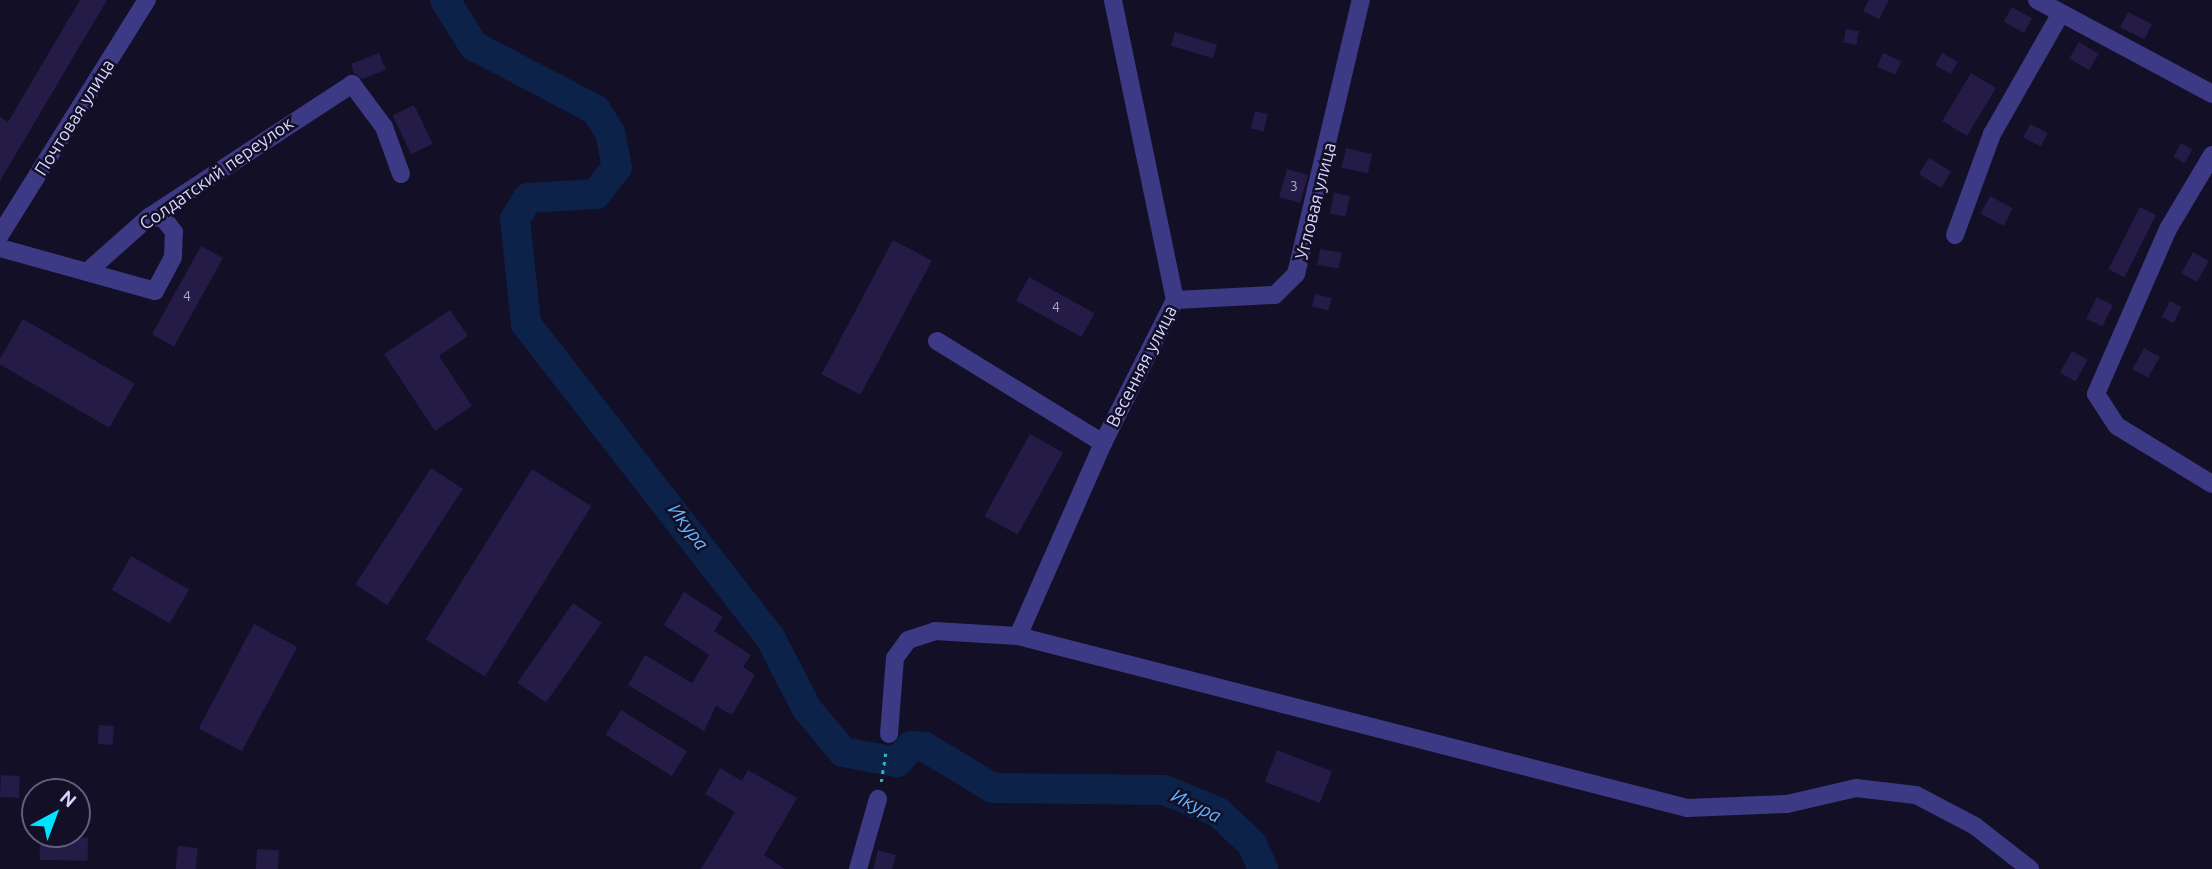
<!DOCTYPE html>
<html>
<head>
<meta charset="utf-8">
<style>
  body { margin:0 }
  #map { position:relative; width:2212px; height:869px; overflow:hidden; background:#130f26; font-family:Ubuntu,sans-serif }
  div>[style] { position:absolute }
  .river>* { height:30px; margin:-15px; padding:0 15px; transform-origin:15px; border-radius:15px; background:#0c2248 }
  .building>* { inset:0; background:#241b47; transform-origin:0 0 }
  .path>* { height:2.5px; margin-top:-1.25px; transform-origin:0; background:repeating-linear-gradient(90deg,#2fb8b0 0 3.5px,transparent 0 8.5px) }
  .minor>* { height:18px; margin:-9px; padding:0 9px; transform-origin:9px; border-radius:9px; background:#3d3a85 }
  span { translate:-50% -50%; white-space:nowrap; text-align:center; line-height:1.15; -webkit-text-stroke:5px #130f26; paint-order:stroke }
  .number-label { font-size:14px; color:#aca6d1 }
  .number-label span { -webkit-text-stroke-width:0 }
  .street-label { font-size:18px; color:#d9d4ff }
  .water-label { font-size:19px; color:#62b6ff; font-style:italic }
  .north { position:absolute; left:21px; top:778px; width:70px; height:70px; box-sizing:border-box; background:#130f26; border:2px solid #625e7d; border-radius:50%; rotate:41deg; font-size:19px; font-weight:700; line-height:28px; text-align:center; color:#d9d4ff }
  .north::after { content:''; display:block; margin:auto; width:24px; height:32px; background:#00e5ff; clip-path:polygon(50% 0,100% 100%,50% 72%,0 100%) }
</style>
</head>
<body>
<div id="map">
  <div class="river">
    <i style="left:445px;top:0;width:54px;rotate:57.8deg"></i>
    <i style="left:474px;top:46px;width:138px;rotate:27.7deg"></i>
    <i style="left:596px;top:110px;width:26px;rotate:58deg"></i>
    <i style="left:610px;top:132px;width:36px;rotate:79deg"></i>
    <i style="left:617px;top:167px;width:34px;rotate:128deg"></i>
    <i style="left:596px;top:194px;width:68px;rotate:176.6deg"></i>
    <i style="left:528px;top:198px;width:25px;rotate:122deg"></i>
    <i style="left:515px;top:219px;width:106px;rotate:84deg"></i>
    <i style="left:526px;top:324px;width:397px;rotate:52.1deg"></i>
    <i style="left:770px;top:637px;width:81px;rotate:62.8deg"></i>
    <i style="left:807px;top:709px;width:56px;rotate:50.1deg"></i>
    <i style="left:843px;top:752px;width:55px;rotate:10.5deg"></i>
    <i style="left:897px;top:762px;width:21px;rotate:-49deg"></i>
    <i style="left:911px;top:746px;width:14px;rotate:4deg"></i>
    <i style="left:925px;top:747px;width:79px;rotate:31.1deg"></i>
    <i style="left:993px;top:788px;width:171px;rotate:0.7deg"></i>
    <i style="left:1164px;top:790px;width:58px;rotate:22.2deg"></i>
    <i style="left:1218px;top:812px;width:47px;rotate:43.3deg"></i>
    <i style="left:1252px;top:844px;width:27px;rotate:66deg"></i>
  </div>
  <div class="building">
    <i style="clip-path:polygon(80px 0,107px 0,0 181px,0 117px,8px 122px)"></i>
    <i style="clip-path:polygon(1869px 0,1889px 0,1879px 19px,1863px 11px)"></i>
    <i style="left:2012px;top:7px;width:23px;height:17px;rotate:29deg"></i>
    <i style="left:2128px;top:12px;width:27px;height:17px;rotate:27deg"></i>
    <i style="left:1846px;top:29px;width:13px;height:14px;rotate:9deg"></i>
    <i style="left:1175px;top:32px;width:44px;height:14px;rotate:17deg"></i>
    <i style="left:2079px;top:42px;width:23px;height:19px;rotate:31deg"></i>
    <i style="clip-path:polygon(379px 53px,386px 70px,362px 79px,354px 73px,351px 64px)"></i>
    <i style="left:1883px;top:53px;width:20px;height:15px;rotate:24deg"></i>
    <i style="left:1942px;top:53px;width:18px;height:14px;rotate:29deg"></i>
    <i style="left:1971px;top:73px;width:29px;height:56px;rotate:31deg"></i>
    <i style="left:414px;top:105px;width:43px;height:24px;rotate:64deg"></i>
    <i style="left:1255px;top:111px;width:13px;height:18px;rotate:13deg"></i>
    <i style="left:2030px;top:124px;width:20px;height:15px;rotate:27deg"></i>
    <i style="left:2181px;top:143px;width:13px;height:16px;rotate:29deg"></i>
    <i style="left:1346px;top:148px;width:27px;height:20px;rotate:13deg"></i>
    <i style="left:1929px;top:158px;width:26px;height:19px;rotate:32deg"></i>
    <i style="left:1287px;top:169px;width:22px;height:29px;rotate:16deg"></i>
    <i style="left:1334px;top:193px;width:16px;height:21px;rotate:11deg"></i>
    <i style="left:1990px;top:196px;width:26px;height:20px;rotate:28deg"></i>
    <i style="left:2140px;top:207px;width:18px;height:70px;rotate:27deg"></i>
    <i style="left:893px;top:240px;width:44px;height:152px;rotate:28deg"></i>
    <i style="left:201px;top:246px;width:25px;height:101px;rotate:29deg"></i>
    <i style="left:1320px;top:249px;width:22px;height:16px;rotate:10deg"></i>
    <i style="left:2193px;top:252px;width:18px;height:24px;rotate:29deg"></i>
    <i style="left:1029px;top:277px;width:75px;height:27px;rotate:29deg"></i>
    <i style="left:1315px;top:294px;width:17px;height:13px;rotate:13deg"></i>
    <i style="left:2097px;top:297px;width:18px;height:24px;rotate:27deg"></i>
    <i style="left:2170px;top:301px;width:13px;height:18px;rotate:27deg"></i>
    <i style="clip-path:polygon(450px 310px,468px 336px,439px 356px,472px 406px,435px 431px,384px 354px)"></i>
    <i style="left:23px;top:319px;width:129px;height:51px;rotate:30deg"></i>
    <i style="left:2144px;top:348px;width:18px;height:24px;rotate:29deg"></i>
    <i style="left:2072px;top:351px;width:18px;height:25px;rotate:29deg"></i>
    <i style="left:1030px;top:434px;width:38px;height:94px;rotate:29deg"></i>
    <i style="left:431px;top:468px;width:38px;height:139px;rotate:33deg"></i>
    <i style="left:532px;top:469px;width:70px;height:201px;rotate:32deg"></i>
    <i style="left:131px;top:556px;width:67px;height:39px;rotate:30deg"></i>
    <i style="clip-path:polygon(684px 592px,723px 617px,714px 631px,751px 655px,743px 667px,755px 675px,732px 715px,716px 706px,704px 731px,628px 685px,645px 655px,692px 683px,709px 655px,664px 625px)"></i>
    <i style="left:573px;top:603px;width:35px;height:97px;rotate:35deg"></i>
    <i style="left:254px;top:624px;width:49px;height:118px;rotate:28deg"></i>
    <i style="left:621px;top:710px;width:78px;height:29px;rotate:32deg"></i>
    <i style="left:99px;top:725px;width:15px;height:19px;rotate:4deg"></i>
    <i style="left:1277px;top:750px;width:59px;height:34px;rotate:21deg"></i>
    <i style="clip-path:polygon(720px 768px,742px 781px,748px 770px,797px 798px,764px 855px,785px 869px,701px 869px,735px 812px,705px 794px)"></i>
    <i style="left:1px;top:775px;width:19px;height:22px;rotate:3deg"></i>
    <i style="left:40px;top:837px;width:48px;height:23px;rotate:1deg"></i>
    <i style="left:178px;top:846px;width:20px;height:23px;rotate:6deg"></i>
    <i style="left:257px;top:849px;width:22px;height:20px;rotate:3deg"></i>
    <i style="clip-path:polygon(878px 850px,896px 855px,892px 869px,873px 869px)"></i>
  </div>
  <div class="path">
    <i style="left:881px;top:782px;width:31px;rotate:-81deg"></i>
  </div>
  <div class="minor">
    <i style="left:2037px;top:0;width:199px;rotate:28.2deg"></i>
    <i style="left:2212px;top:155px;width:86px;rotate:120.7deg"></i>
    <i style="left:2168px;top:229px;width:180px;rotate:113.6deg"></i>
    <i style="left:2096px;top:394px;width:38px;rotate:57deg"></i>
    <i style="left:2117px;top:426px;width:111px;rotate:31.4deg"></i>
    <i style="left:0;top:235px;width:277px;rotate:-58deg"></i>
    <i style="left:1955px;top:235px;width:108px;rotate:-69.9deg"></i>
    <i style="left:1992px;top:134px;width:139px;rotate:-60.3deg"></i>
    <i style="left:0;top:248px;width:161px;rotate:15.5deg"></i>
    <i style="left:155px;top:291px;width:38px;rotate:-62deg"></i>
    <i style="left:173px;top:257px;width:25px;rotate:-88deg"></i>
    <i style="left:174px;top:232px;width:18px;rotate:-128deg"></i>
    <i style="left:163px;top:218px;width:14px;rotate:-176deg"></i>
    <i style="left:87px;top:272px;width:83px;rotate:-41.6deg"></i>
    <i style="left:149px;top:217px;width:243px;rotate:-33.2deg"></i>
    <i style="left:352px;top:84px;width:54px;rotate:53.3deg"></i>
    <i style="left:384px;top:127px;width:50px;rotate:70.1deg"></i>
    <i style="left:1175px;top:300px;width:100px;rotate:-2.9deg"></i>
    <i style="left:1275px;top:295px;width:30px;rotate:-45deg"></i>
    <i style="left:1296px;top:274px;width:282px;rotate:-76.7deg"></i>
    <i style="left:937px;top:341px;width:195px;rotate:31.6deg"></i>
    <i style="left:1018px;top:636px;width:211px;rotate:-66.2deg"></i>
    <i style="left:1103px;top:443px;width:160px;rotate:-63.3deg"></i>
    <i style="left:1175px;top:300px;width:306px;rotate:-101.7deg"></i>
    <i style="left:889px;top:734px;width:76px;rotate:-85.5deg"></i>
    <i style="left:895px;top:658px;width:22px;rotate:-54deg"></i>
    <i style="left:908px;top:640px;width:28px;rotate:-18deg"></i>
    <i style="left:935px;top:631px;width:83px;rotate:3.4deg"></i>
    <i style="left:1018px;top:636px;width:691px;rotate:14.42deg"></i>
    <i style="left:1687px;top:808px;width:100px;rotate:-2.3deg"></i>
    <i style="left:1787px;top:804px;width:71px;rotate:-13.1deg"></i>
    <i style="left:1856px;top:788px;width:60px;rotate:6.7deg"></i>
    <i style="left:1916px;top:795px;width:67px;rotate:27.7deg"></i>
    <i style="left:1975px;top:826px;width:70px;rotate:38deg"></i>
    <i style="left:858px;top:869px;width:73px;rotate:-74.1deg"></i>
  </div>
  <div class="number-label">
    <span style="left:1294px;top:186px">3</span>
    <span style="left:187px;top:296px">4</span>
    <span style="left:1056px;top:307px">4</span>
  </div>
  <div class="street-label">
    <span style="left:74px;top:117px;rotate:-58deg">Почтовая улица</span>
    <span style="left:216px;top:173px;rotate:-35deg">Солдатский переулок</span>
    <span style="left:1315px;top:201px;rotate:-76deg">Угловая улица</span>
    <span style="left:1141px;top:366px;rotate:-63deg">Весенняя улица</span>
  </div>
  <div class="water-label">
    <span style="left:688px;top:527px;rotate:53deg">Икура</span>
    <span style="left:1196px;top:806px;rotate:26deg">Икура</span>
  </div>
  <div class="north">N</div>
</div>
</body>
</html>
